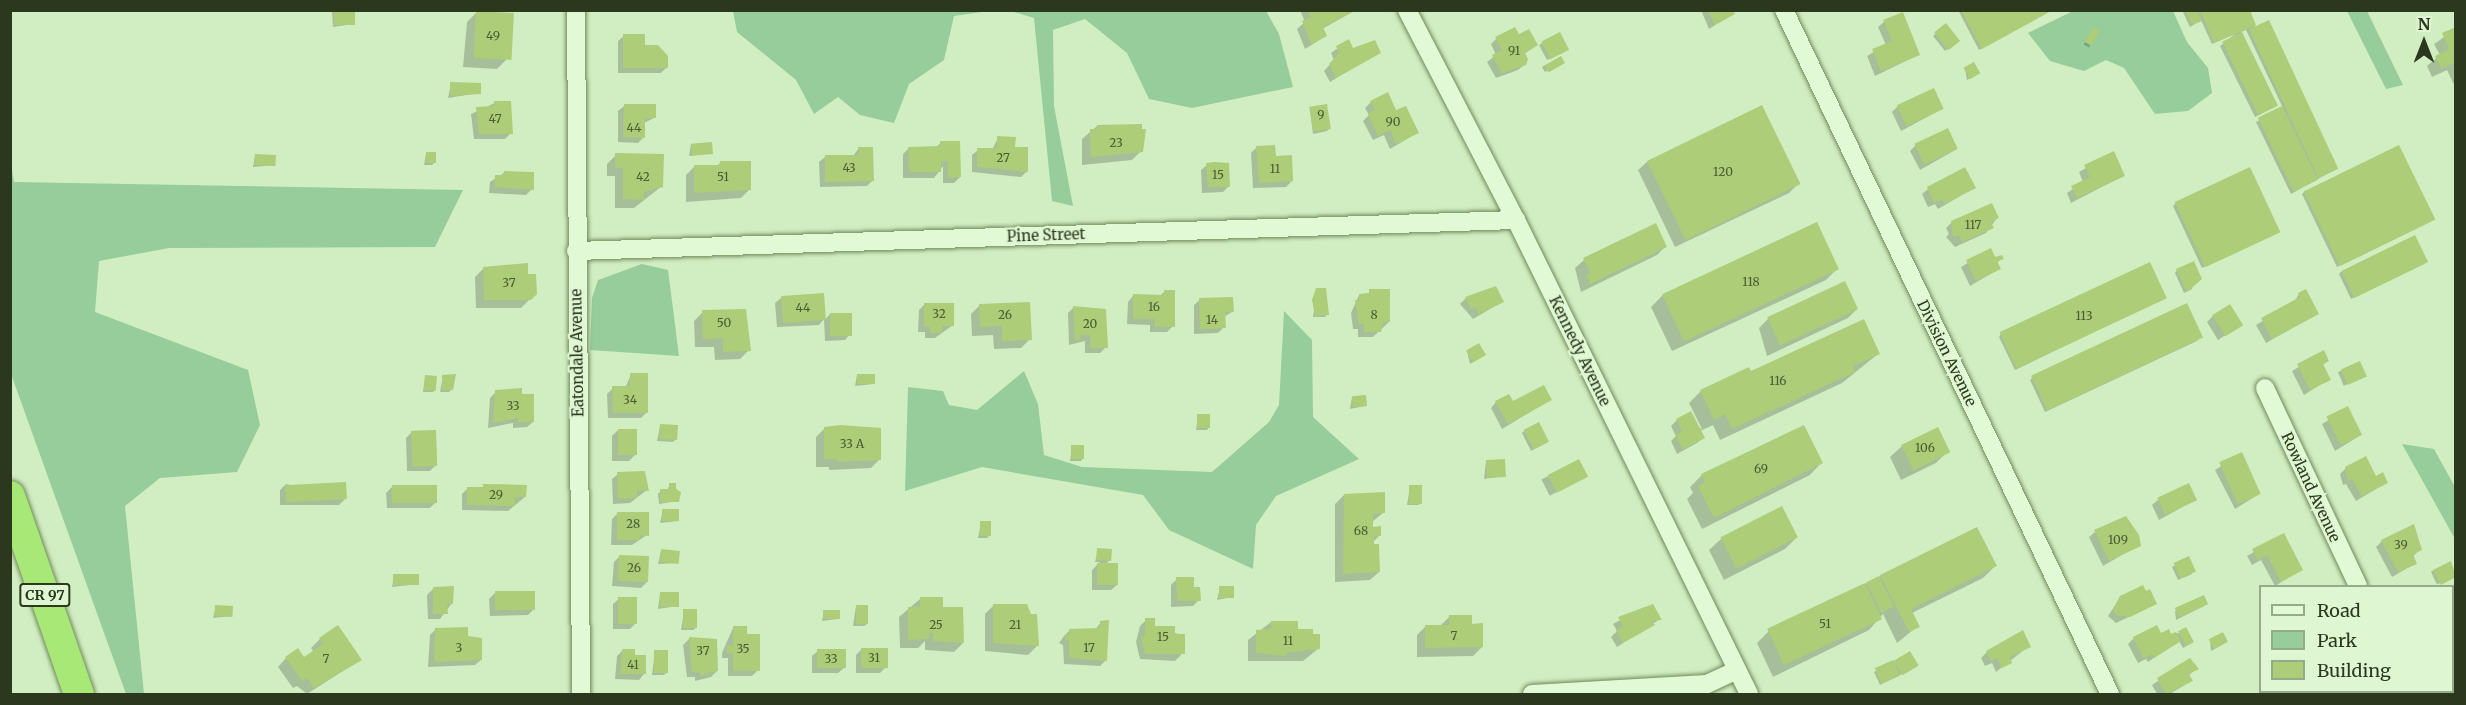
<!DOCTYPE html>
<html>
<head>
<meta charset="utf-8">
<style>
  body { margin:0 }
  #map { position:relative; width:2466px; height:705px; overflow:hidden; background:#d1eec2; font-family:Merriweather,serif }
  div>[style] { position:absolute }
  .green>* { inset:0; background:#96cd9a }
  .shadow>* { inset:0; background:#0003; transform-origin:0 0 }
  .building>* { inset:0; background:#adcd78; transform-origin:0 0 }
  .roads { filter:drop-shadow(0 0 2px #718959) drop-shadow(0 0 2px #718959) }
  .minor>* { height:18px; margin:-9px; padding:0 9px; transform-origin:9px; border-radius:9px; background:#e2f9d6 }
  .trunk>* { height:30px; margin:-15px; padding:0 15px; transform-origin:15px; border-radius:15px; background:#a8e876 }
  span { translate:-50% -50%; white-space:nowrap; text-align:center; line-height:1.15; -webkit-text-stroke:4.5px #def6d2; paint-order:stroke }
  .number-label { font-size:12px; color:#4c5d34 }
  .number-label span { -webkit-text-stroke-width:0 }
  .shield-label span { padding:2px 4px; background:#def6d2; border:2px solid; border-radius:4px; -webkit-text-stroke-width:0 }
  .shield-label { font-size:14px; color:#2c381e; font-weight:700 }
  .street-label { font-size:15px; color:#2c381e }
  .frame { position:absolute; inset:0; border:12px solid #2c381e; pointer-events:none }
  .legend { position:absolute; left:2259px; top:585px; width:195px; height:108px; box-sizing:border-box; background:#def6d2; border:2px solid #97aa8a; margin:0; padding:8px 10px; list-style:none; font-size:18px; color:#2c381e }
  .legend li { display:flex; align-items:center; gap:12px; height:30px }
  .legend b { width:30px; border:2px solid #97aa8a }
  .north { position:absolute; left:2394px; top:12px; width:60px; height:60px; -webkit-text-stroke:4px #def6d2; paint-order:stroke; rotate:0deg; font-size:16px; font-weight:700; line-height:24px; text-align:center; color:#2c381e }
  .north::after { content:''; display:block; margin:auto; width:21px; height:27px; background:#2c381e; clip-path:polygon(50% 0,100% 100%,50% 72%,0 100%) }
</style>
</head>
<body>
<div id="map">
  <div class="green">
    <i style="clip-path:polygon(733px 11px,733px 10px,989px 11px,954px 16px,944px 60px,909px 84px,894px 123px,860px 115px,838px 97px,814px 114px,796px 80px,737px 32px)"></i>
    <i style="clip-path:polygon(1011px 11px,1266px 11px,1279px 34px,1293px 87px,1192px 108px,1149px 99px,1127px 53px,1085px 19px,1053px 30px,1054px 106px,1073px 206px,1052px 201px,1034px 18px)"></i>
    <i style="clip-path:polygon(2073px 11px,2173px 11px,2187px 42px,2208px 68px,2212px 93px,2188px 111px,2155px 114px,2124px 68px,2106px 60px,2084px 71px,2050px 61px,2028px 33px)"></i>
    <i style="clip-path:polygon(2347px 11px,2367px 11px,2403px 85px,2386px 89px)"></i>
    <i style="clip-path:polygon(10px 159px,14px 182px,463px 190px,435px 247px,169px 248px,99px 261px,95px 312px,248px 370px,260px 425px,237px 472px,160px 478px,125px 506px,144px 694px,126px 694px,11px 374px)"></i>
    <i style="clip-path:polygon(642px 264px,668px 270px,679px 356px,590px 350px,592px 298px,598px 280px)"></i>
    <i style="clip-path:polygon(1284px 311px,1312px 340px,1313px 417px,1359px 459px,1276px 496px,1256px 525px,1253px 569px,1169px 530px,1143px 495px,982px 467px,905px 491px,908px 387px,943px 391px,949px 405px,977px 410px,1024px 371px,1038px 404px,1044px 455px,1082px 467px,1212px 472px,1269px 422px,1279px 405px)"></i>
    <i style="clip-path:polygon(2402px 444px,2434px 449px,2455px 487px,2455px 539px)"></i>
  </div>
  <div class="shadow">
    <i style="clip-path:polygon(332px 10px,354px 10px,354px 24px,333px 27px)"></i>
    <i style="clip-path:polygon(1356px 10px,1322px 29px,1326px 36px,1305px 49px,1297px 29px,1305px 22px,1300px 10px)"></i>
    <i style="clip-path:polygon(1701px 10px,1731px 10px,1733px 14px,1709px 29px)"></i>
    <i style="clip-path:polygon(1958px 10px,2052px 10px,1979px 50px)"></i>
    <i style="clip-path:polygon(2182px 10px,2252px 10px,2249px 12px,2256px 28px,2334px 170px,2291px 194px,2256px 122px,2283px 108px,2246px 30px,2241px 32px,2276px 106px,2255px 117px,2220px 46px,2235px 34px,2212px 44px,2201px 20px,2190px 27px)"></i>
    <i style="clip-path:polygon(476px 13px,506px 60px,497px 69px,463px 67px,467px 22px)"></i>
    <i style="clip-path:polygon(1884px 22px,1918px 55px,1875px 76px,1867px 56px,1886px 45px,1878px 27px)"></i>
    <i style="clip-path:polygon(1945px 25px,1955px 43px,1945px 51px,1933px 36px)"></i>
    <i style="left:2093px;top:29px;width:6px;height:18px;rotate:31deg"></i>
    <i style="clip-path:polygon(2456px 29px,2455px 87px,2447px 70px,2432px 77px,2427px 66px,2440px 55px,2434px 44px)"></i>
    <i style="clip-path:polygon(1559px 34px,1564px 52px,1547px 60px,1539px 45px)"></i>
    <i style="clip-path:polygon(624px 36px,643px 46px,667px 67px,661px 73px,618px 73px,618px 41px)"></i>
    <i style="clip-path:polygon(1518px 36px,1537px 45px,1524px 54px,1525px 64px,1518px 70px,1496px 78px,1487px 62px,1496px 55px,1491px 44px,1496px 39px)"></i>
    <i style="clip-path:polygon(1348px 41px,1352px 50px,1379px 52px,1330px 82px,1324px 71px,1334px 60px,1331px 53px)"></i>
    <i style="clip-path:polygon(1563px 63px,1545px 72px,1542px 67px,1545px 65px)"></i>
    <i style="clip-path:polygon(1965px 69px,1976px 75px,1967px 80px)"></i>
    <i style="clip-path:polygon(451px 84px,479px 93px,448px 98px)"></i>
    <i style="clip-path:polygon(1371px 102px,1417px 133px,1390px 149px,1384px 135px,1373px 140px,1363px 121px,1369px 115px,1365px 108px)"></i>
    <i style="clip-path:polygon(495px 103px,511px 133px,505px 139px,474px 139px,471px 114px)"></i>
    <i style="clip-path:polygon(624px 106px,654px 118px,644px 123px,644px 137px,638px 143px,618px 142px,618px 111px)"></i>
    <i style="clip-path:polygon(1898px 106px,1942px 109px,1901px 131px,1892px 112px)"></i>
    <i style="clip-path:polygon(1310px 109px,1330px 128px,1327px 131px,1313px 134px)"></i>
    <i style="clip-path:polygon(1097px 126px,1141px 126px,1144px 133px,1141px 151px,1132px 160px,1082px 165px,1082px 139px)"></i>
    <i style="clip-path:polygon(998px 138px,1014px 148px,1027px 171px,1021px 177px,972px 172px,972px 155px,978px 150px,992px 150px)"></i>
    <i style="clip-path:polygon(941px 142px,960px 177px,954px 183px,943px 183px,943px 166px,934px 178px,903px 178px,903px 154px,909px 148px,936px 148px)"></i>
    <i style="clip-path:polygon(691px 144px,711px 153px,689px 156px)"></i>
    <i style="clip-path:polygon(1916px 145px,1957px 149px,1920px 170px,1910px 151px)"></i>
    <i style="clip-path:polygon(1257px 147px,1274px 157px,1292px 181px,1286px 187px,1253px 188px,1251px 153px)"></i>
    <i style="clip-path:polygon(859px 148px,873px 180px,867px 186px,820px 187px,819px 162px,825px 157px,853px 156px)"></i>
    <i style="clip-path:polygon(2113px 153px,2123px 176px,2071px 203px,2067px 193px,2083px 182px,2079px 172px)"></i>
    <i style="clip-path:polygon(426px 154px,435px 162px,432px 165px,424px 165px)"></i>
    <i style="clip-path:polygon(616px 155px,662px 186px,634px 208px,615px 208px,615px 176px,607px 176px,607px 164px)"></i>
    <i style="clip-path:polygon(255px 156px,274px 165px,253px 167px)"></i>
    <i style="clip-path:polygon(721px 162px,750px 189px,741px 198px,686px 202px,686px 175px,695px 166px,717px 166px)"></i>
    <i style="clip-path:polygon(1647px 162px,1798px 184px,1789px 193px,1675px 247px,1638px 170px)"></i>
    <i style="clip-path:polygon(1207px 165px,1229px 186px,1223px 192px,1202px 193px,1201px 170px)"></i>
    <i style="clip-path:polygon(504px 173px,532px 189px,526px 195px,489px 193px,490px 182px)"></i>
    <i style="clip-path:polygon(1974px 188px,1938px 209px,1935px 204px,1928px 207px,1922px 194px,1928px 189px)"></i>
    <i style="clip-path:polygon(2304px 192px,2430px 222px,2337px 267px,2302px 194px)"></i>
    <i style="clip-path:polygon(2176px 203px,2278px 232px,2202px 268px,2173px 206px)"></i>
    <i style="clip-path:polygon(1997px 218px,1986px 233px,1955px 247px,1946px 237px,1949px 234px,1946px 228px,1952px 222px)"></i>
    <i style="clip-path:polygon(2414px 237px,2426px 262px,2424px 264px,2351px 299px,2339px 274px,2341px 272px)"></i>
    <i style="clip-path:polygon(1666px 246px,1657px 255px,1581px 292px,1575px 268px,1584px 260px)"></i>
    <i style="clip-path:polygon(1990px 250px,1995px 259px,2002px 258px,1997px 263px,1999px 269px,1970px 286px,1961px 267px)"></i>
    <i style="clip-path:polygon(484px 268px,527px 276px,535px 294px,521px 308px,476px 308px,475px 277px)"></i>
    <i style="clip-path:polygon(1837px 269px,1826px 280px,1672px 351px,1651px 307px,1663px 295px)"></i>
    <i style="clip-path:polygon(2177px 270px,2193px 284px,2192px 289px,2184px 293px,2175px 273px)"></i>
    <i style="clip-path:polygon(1317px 289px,1327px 314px,1325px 317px,1313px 317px)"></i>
    <i style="clip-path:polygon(1165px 291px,1173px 326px,1167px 332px,1150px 332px,1150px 325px,1127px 324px,1128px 302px,1133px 296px,1160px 296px)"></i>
    <i style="clip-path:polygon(2299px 294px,2317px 314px,2266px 343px,2256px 325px,2294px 302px)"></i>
    <i style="clip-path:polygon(823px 295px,825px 320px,830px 314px,850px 314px,850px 334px,845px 340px,825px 341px,824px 319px,819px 325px,777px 327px,775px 303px,781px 298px)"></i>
    <i style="clip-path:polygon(1359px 295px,1389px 322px,1373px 337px,1358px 337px,1358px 329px,1353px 329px,1351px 313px)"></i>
    <i style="clip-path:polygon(1466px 298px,1502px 302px,1473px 319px,1460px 304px)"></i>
    <i style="clip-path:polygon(2165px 298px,2015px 370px,1999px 337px,2001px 334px)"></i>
    <i style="clip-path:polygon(1200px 300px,1232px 312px,1224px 317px,1224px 327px,1218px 333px,1194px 334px,1194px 305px)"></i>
    <i style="clip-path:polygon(925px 304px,953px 325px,935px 338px,925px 338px,925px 332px,918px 332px,919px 310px)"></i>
    <i style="clip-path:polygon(980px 305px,1030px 339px,1021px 348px,994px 349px,993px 335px,972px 336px,971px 314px)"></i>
    <i style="clip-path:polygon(1074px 307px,1106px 347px,1100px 353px,1085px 353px,1085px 341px,1069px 345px,1068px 313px)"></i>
    <i style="clip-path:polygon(1857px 309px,1848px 318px,1767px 356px,1759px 328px,1768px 319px)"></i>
    <i style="clip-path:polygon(703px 312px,749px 350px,740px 359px,715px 360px,714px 347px,695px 347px,694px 321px)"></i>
    <i style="clip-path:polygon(2213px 316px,2241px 325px,2218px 340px,2207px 322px)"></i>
    <i style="clip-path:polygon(2199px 340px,2045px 412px,2030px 380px,2032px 378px)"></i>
    <i style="clip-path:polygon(1467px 351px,1481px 357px,1470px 364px)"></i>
    <i style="clip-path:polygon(2324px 352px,2328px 360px,2322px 366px,2329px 379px,2304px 395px,2292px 371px)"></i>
    <i style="clip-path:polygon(1878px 354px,1842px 383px,1720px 440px,1713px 425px,1700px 431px,1703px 438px,1697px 443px,1677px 454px,1671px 441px,1676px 436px,1671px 426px,1677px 420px,1702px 429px,1689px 403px,1701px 391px,1750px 373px)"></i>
    <i style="left:2359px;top:363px;width:15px;height:23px;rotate:67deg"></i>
    <i style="clip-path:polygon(631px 375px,647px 412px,641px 418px,608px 418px,607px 394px,613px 388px,625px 388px)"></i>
    <i style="clip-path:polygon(857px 375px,873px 384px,855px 386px)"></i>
    <i style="clip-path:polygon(443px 376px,452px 389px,449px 392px,440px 392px)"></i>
    <i style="clip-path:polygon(425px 377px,435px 390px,433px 392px,423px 392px)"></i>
    <i style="clip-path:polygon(496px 392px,521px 396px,533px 422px,527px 427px,513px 428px,513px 423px,488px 428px,490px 398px)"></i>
    <i style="clip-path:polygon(1352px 397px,1365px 406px,1350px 409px)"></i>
    <i style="clip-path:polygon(1550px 400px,1502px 429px,1491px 408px,1496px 402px)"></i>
    <i style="clip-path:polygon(2347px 409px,2361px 435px,2335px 451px,2322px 424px)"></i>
    <i style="clip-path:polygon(1198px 416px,1209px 427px,1207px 430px,1196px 430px)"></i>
    <i style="clip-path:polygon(660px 426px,676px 439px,673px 442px,657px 441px)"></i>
    <i style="clip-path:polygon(825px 428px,880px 459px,871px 468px,829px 470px,829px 467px,816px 467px,816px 437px)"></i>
    <i style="clip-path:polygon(1937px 429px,1948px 451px,1936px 463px,1901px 480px,1890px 457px,1902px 446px)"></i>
    <i style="clip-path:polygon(618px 430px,635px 455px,629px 461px,612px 461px,612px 436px)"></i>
    <i style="clip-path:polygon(1525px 430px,1548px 442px,1531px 451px,1522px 433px)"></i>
    <i style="clip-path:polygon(412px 432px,436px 465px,430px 471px,407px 471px,406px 438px)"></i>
    <i style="clip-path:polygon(1072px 446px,1083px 458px,1081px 461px,1070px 461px)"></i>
    <i style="clip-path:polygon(2241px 454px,2259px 494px,2235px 509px,2215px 470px)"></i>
    <i style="clip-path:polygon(1486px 461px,1504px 476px,1484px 479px)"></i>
    <i style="left:1578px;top:461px;width:18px;height:41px;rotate:63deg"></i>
    <i style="clip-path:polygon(1821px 463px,1810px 475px,1702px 529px,1687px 499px,1693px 493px,1690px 487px,1702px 475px)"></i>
    <i style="clip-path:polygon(2346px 468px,2375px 478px,2386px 483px,2356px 501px,2346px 484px,2343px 485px,2340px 474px)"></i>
    <i style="clip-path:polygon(618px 474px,647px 490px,630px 503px,613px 504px,612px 479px)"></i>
    <i style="clip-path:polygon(286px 484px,345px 499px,339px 505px,280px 505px,280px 490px)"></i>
    <i style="clip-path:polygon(670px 484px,677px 501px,659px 504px,658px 493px,667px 491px)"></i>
    <i style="clip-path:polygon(392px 487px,436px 502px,430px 508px,387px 508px,386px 493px)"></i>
    <i style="clip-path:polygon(1410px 487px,1421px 503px,1418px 505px,1407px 505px)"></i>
    <i style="clip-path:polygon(468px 488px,525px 497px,508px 511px,462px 510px,462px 494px)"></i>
    <i style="clip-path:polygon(1344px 495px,1384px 512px,1372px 522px,1372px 528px,1380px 535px,1373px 542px,1379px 572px,1370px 580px,1335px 582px,1335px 504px)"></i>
    <i style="clip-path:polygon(2158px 500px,2195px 500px,2159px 520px,2152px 505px)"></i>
    <i style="clip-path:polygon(663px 510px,678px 521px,660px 523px)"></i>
    <i style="clip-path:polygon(618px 513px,647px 535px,632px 545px,611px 545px,612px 519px)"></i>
    <i style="clip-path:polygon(981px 523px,989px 536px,987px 538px,978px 538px)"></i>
    <i style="clip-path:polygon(2095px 532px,2139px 545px,2103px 566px,2089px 537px)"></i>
    <i style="clip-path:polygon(2283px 535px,2301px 570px,2275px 586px,2261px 560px,2252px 565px,2247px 556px)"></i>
    <i style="clip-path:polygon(1797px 537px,1785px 549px,1724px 580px,1709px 550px,1721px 539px)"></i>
    <i style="clip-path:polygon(2382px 541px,2420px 550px,2413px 556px,2416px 563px,2392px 577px,2376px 547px)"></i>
    <i style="clip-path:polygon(1098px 550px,1110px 560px,1106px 564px,1117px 585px,1111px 590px,1092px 590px,1092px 570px,1100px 562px,1095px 562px)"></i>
    <i style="clip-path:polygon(661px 551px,678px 563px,658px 564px)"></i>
    <i style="clip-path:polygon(620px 556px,647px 582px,641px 588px,612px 586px,614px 562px)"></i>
    <i style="clip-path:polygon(2188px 558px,2192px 574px,2178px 580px,2172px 567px)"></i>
    <i style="left:2450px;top:563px;width:14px;height:21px;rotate:65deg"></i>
    <i style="clip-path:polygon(1995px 566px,1983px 578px,1912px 613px,1918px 626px,1897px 643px,1883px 614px,1869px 630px,1773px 677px,1757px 643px,1769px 631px,1881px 576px)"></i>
    <i style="clip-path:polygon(394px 576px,418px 584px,392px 587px)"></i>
    <i style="clip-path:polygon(1177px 579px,1193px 589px,1199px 600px,1193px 606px,1171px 607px,1171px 585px)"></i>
    <i style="clip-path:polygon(1220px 587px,1232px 597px,1217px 600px)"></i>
    <i style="clip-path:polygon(433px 589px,452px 603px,440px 619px,428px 619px,427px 595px)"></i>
    <i style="clip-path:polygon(495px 593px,534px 609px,528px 615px,490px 616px,489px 599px)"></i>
    <i style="clip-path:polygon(660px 593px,678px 606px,658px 609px)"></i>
    <i style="clip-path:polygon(2203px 597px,2204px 606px,2176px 620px,2175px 611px)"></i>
    <i style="clip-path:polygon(619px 599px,636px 623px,630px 629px,613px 629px,613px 604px)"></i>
    <i style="clip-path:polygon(920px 599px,941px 609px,963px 643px,954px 652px,925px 650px,925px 641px,918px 648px,900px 648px,899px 617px)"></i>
    <i style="clip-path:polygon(2116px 604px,2156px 604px,2116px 623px,2108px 616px)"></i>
    <i style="clip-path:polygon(994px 605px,1037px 646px,1028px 655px,985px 651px,985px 614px)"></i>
    <i style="clip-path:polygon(856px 606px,867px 624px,864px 626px,853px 626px)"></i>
    <i style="clip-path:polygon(216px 607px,231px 616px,213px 618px)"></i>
    <i style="clip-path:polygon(1645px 607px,1660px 619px,1617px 647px,1611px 637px,1617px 631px,1613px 624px)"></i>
    <i style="clip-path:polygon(684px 611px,696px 628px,693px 630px,681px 630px)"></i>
    <i style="clip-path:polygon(824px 611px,838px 619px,822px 621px)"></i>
    <i style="clip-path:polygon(1450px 616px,1471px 625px,1482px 647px,1473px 656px,1417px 657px,1417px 635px,1426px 626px,1440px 626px)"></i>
    <i style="clip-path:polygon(1146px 620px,1154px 628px,1183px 635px,1181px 655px,1175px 661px,1140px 659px,1136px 642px,1140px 626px)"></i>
    <i style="clip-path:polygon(1101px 622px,1106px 660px,1100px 666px,1064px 664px,1063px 645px,1059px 643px,1064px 636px,1070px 630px,1095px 630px)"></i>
    <i style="clip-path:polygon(1271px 622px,1312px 635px,1319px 648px,1303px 661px,1248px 661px,1248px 640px)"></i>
    <i style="clip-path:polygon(337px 627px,360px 660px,307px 694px,297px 686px,293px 688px,278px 667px,286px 658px,304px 659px,314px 652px,311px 648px,320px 639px)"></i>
    <i style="clip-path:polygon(733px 628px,758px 670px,752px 676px,728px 676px,728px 658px,722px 658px,722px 653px)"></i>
    <i style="clip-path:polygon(436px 629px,467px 637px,481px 660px,475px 665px,428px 667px,430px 635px)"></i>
    <i style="clip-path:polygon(2179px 633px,2193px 642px,2183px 648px,2179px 641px,2148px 662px,2146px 659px,2138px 663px,2128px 644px,2134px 638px)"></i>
    <i style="clip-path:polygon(689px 639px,716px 640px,717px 671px,711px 677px,695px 681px,695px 677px,687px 677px,683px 645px)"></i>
    <i style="clip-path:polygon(2210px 640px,2227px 642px,2211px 651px)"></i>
    <i style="clip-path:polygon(2029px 646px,1996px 672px,1992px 663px,1985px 666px,1981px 658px,1987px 652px)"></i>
    <i style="clip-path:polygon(862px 649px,886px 667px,880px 673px,856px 673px,856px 655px)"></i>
    <i style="clip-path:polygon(623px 650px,633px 656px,644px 674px,639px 680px,615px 679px,617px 656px)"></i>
    <i style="clip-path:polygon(655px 651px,667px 672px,664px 675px,652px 675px)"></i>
    <i style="clip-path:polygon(818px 651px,844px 668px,838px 673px,812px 673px,812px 656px)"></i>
    <i style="clip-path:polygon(1910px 653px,1914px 668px,1880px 685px,1874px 672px)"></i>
    <i style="clip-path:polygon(2190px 660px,2197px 668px,2188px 676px,2191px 681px,2170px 694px,2157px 694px,2152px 685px)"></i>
  </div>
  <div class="building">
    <i style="left:334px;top:10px;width:21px;height:15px"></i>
    <i style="clip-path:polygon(1307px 10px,1356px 10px,1323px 27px,1327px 36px,1311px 44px,1302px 21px,1311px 17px)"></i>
    <i style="clip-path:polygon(1708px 10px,1733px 10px,1735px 14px,1715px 25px)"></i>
    <i style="clip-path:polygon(1961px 10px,2053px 10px,1982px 49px)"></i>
    <i style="clip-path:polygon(2185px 10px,2197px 10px,2202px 21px,2192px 25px)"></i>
    <i style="clip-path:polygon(2200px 10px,2250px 10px,2256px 25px,2214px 43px)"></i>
    <i style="left:476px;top:11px;width:38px;height:47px;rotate:3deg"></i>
    <i style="clip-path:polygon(1903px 12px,1920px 55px,1881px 71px,1872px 49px,1892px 41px,1883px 20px)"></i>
    <i style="left:2269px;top:20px;width:164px;height:22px;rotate:65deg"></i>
    <i style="left:1946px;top:23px;width:23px;height:15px;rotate:52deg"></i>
    <i style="clip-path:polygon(1515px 27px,1519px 34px,1529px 29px,1538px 45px,1525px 53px,1528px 59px,1526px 65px,1502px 73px,1492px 55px,1502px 50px,1495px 37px)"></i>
    <i style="left:2093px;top:27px;width:8px;height:17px;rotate:30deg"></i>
    <i style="clip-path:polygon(2456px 27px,2456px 62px,2441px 69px,2435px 56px,2449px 49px,2442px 33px)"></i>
    <i style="left:1560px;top:32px;width:20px;height:21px;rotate:63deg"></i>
    <i style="left:2242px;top:32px;width:82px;height:22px;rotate:64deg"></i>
    <i style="clip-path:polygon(623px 34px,645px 34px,645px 45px,658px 45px,668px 56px,668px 68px,623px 68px)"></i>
    <i style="clip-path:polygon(1349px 39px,1353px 48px,1375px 40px,1381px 53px,1336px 78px,1329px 64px,1339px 53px,1336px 46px)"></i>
    <i style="left:1561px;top:56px;width:8px;height:19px;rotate:60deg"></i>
    <i style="left:1974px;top:62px;width:13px;height:12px;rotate:61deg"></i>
    <i style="clip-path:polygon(450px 82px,481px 83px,481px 94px,450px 96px)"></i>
    <i style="left:1934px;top:88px;width:23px;height:41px;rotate:65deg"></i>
    <i style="clip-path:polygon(1388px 92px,1396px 110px,1406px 106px,1419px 133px,1396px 144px,1390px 130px,1378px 136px,1368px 114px,1375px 110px,1370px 101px)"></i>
    <i style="clip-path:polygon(494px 101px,511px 101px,513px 134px,479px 134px,476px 107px,494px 106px)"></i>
    <i style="clip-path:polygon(624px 104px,656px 104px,656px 118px,645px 118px,645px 138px,623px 137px)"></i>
    <i style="left:1327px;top:104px;width:25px;height:18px;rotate:81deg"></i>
    <i style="left:1762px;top:105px;width:88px;height:128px;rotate:64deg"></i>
    <i style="left:2282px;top:106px;width:82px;height:27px;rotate:64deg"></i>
    <i style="clip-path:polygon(1142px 124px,1142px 129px,1146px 129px,1143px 152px,1091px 157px,1090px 129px,1097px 129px,1097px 125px)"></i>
    <i style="left:1948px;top:128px;width:23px;height:37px;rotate:65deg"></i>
    <i style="clip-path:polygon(997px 136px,1016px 137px,1015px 147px,1028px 147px,1028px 172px,977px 167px,977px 148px,997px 148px)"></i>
    <i style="clip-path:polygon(940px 141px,960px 141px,961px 177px,948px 178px,948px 161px,941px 161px,941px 172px,909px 172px,908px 147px,940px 146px)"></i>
    <i style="left:712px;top:142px;width:12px;height:21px;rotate:85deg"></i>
    <i style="clip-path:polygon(1275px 145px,1276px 156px,1292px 155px,1293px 181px,1259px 183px,1256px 146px)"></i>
    <i style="left:2399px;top:145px;width:83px;height:106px;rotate:64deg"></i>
    <i style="clip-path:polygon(858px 147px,873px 147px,874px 181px,825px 182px,825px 155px,859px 155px)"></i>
    <i style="clip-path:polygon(2114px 151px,2125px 176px,2077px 198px,2071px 186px,2090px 177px,2084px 165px)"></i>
    <i style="left:426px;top:152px;width:10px;height:11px"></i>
    <i style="clip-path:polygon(615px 153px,664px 154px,663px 187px,644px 192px,644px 200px,623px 199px,623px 168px,615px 168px)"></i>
    <i style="left:255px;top:154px;width:21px;height:11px;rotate:3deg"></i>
    <i style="clip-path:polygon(720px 161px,751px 161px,751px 190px,694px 193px,694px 165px,720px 165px)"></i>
    <i style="clip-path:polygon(1214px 162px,1229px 163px,1230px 187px,1208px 187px,1206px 163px)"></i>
    <i style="clip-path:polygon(1965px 167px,1976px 188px,1944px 204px,1942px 199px,1934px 203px,1927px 187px)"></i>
    <i style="left:2250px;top:167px;width:72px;height:83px;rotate:65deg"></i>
    <i style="clip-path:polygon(504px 171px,534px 172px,534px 190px,494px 187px,495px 175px,503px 175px)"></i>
    <i style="clip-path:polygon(1992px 203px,1999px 218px,1991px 222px,1994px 228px,1962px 242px,1959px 235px,1953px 237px,1951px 221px)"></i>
    <i style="left:1817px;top:222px;width:52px;height:171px;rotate:65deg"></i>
    <i style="clip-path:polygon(1656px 223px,1667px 247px,1590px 284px,1586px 275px,1590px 273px,1583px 258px)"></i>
    <i style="left:2415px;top:235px;width:30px;height:82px;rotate:64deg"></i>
    <i style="clip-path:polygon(1991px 248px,1995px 257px,2002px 255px,2004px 259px,1997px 261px,2001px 269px,1976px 281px,1966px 260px)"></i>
    <i style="clip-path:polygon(2194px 261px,2202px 279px,2187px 292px,2176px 269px)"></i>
    <i style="left:2150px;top:262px;width:40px;height:166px;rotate:65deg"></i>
    <i style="clip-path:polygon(528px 263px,528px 274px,536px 274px,537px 294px,531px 300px,484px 300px,483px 267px)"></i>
    <i style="left:1845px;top:281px;width:31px;height:86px;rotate:65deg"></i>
    <i style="clip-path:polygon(1496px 286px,1504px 302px,1479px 314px,1475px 307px,1471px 309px,1465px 297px)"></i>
    <i style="clip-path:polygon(1316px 288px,1326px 288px,1329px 315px,1315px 316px,1312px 300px)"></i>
    <i style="clip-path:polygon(1369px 289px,1390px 289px,1390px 322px,1383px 322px,1381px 332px,1364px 332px,1364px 324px,1359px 324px,1355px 300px,1359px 300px,1359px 294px,1369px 293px)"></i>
    <i style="clip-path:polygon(2306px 289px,2319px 314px,2272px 339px,2261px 318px,2300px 297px,2298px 293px)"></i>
    <i style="clip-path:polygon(1164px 290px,1175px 290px,1175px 327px,1155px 327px,1155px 319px,1133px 319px,1133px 294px,1164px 295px)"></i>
    <i style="left:824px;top:293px;width:27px;height:43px;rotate:86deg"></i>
    <i style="clip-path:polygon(1233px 297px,1234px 312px,1225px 312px,1226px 328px,1200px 329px,1199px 298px)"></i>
    <i style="clip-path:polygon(1030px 302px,1032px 340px,1002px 341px,1002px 326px,980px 327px,979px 304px)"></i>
    <i style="clip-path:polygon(924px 303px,954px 303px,954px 326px,942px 326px,942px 333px,930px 333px,930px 327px,924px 327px)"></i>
    <i style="left:2187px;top:303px;width:38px;height:172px;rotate:65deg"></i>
    <i style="left:2230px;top:304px;width:25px;height:21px;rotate:58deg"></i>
    <i style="clip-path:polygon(1073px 306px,1106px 309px,1108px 348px,1090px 348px,1090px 335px,1080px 335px,1080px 340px,1075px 340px)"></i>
    <i style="clip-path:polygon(746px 309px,751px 351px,723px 352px,723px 338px,703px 339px,702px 310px)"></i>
    <i style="left:830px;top:313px;width:22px;height:23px"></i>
    <i style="clip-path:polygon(1864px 319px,1880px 354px,1853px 366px,1855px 372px,1732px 429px,1725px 414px,1714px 420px,1700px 390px,1749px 367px,1751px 371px)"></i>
    <i style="left:1479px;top:343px;width:14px;height:15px;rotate:60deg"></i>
    <i style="clip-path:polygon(2324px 350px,2329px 361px,2323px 364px,2331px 380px,2310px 390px,2297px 364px)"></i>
    <i style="left:2360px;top:361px;width:17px;height:21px;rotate:66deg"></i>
    <i style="clip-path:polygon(630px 373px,648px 373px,648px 413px,613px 413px,612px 386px,630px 386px)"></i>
    <i style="clip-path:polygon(456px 374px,453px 390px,442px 390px,442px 375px)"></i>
    <i style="left:857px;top:374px;width:18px;height:10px"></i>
    <i style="left:425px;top:375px;width:12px;height:15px;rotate:5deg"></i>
    <i style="clip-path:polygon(1544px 385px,1552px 400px,1508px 424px,1495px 401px,1509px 394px,1513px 401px)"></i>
    <i style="clip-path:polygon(522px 388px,522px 394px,534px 394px,534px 422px,518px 422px,518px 418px,493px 423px,495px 390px)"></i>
    <i style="left:1366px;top:395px;width:11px;height:14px;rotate:85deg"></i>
    <i style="left:2348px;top:406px;width:32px;height:24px;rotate:64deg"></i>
    <i style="clip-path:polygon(1691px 411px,1705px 438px,1683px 449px,1675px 435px,1682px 431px,1676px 419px)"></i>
    <i style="left:1197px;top:414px;width:13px;height:14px"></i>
    <i style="left:1539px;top:422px;width:22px;height:17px;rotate:63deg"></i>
    <i style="left:660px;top:424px;width:18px;height:15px;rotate:3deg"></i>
    <i style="clip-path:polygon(840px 425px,881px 428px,881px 460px,837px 462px,837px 459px,824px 459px,824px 427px)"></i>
    <i style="clip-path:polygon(1804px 425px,1823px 463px,1714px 518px,1698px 486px,1705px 482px,1701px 474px)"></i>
    <i style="left:1938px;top:427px;width:28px;height:41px;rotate:64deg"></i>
    <i style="left:618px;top:429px;width:19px;height:26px"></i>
    <i style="left:436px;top:430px;width:36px;height:25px;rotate:88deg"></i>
    <i style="left:1071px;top:445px;width:13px;height:14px"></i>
    <i style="left:2242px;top:452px;width:46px;height:25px;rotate:66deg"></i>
    <i style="clip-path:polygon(2366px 456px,2376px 476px,2383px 472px,2388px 483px,2362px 496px,2352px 479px,2348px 481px,2345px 467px)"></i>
    <i style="left:1505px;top:459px;width:18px;height:19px;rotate:87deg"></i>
    <i style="left:1579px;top:459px;width:20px;height:35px;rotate:63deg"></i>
    <i style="clip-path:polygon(645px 471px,649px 491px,637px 491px,637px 498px,618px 499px,617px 472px)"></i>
    <i style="left:346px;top:482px;width:17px;height:61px;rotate:87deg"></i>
    <i style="clip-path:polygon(669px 483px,676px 483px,676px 489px,681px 492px,679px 502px,660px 502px,660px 489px,669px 489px)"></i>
    <i style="left:2189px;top:483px;width:19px;height:35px;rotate:65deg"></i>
    <i style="clip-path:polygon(483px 484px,527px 485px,526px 497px,515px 497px,515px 506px,467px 505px,467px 487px,483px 487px)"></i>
    <i style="left:437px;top:485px;width:18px;height:45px;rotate:90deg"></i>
    <i style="left:1409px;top:485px;width:13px;height:19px"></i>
    <i style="clip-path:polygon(1385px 492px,1385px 513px,1373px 514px,1373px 527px,1381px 526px,1381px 536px,1374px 536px,1374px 544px,1379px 544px,1380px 572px,1343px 574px,1344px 494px)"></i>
    <i style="left:1782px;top:506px;width:35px;height:69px;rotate:63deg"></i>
    <i style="left:662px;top:509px;width:17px;height:12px"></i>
    <i style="clip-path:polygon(617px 512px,649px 512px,649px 536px,640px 535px,640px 540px,617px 540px)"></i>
    <i style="clip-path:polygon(2126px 516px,2139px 535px,2141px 546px,2109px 561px,2094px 530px)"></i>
    <i style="left:980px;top:521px;width:11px;height:15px"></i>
    <i style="clip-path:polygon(2414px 524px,2422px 550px,2413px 554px,2417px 564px,2398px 572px,2381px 540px)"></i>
    <i style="clip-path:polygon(1977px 527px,1997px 566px,1911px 609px,1920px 627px,1909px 632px,1880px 575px)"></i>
    <i style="clip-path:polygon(2284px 533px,2303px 570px,2281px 582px,2267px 555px,2258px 560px,2252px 549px)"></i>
    <i style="left:1097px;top:548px;width:15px;height:12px;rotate:4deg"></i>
    <i style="left:661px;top:549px;width:19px;height:13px;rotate:6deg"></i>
    <i style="left:619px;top:555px;width:30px;height:26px;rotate:2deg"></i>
    <i style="left:2189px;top:556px;width:17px;height:17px;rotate:66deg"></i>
    <i style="clip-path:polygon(2451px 561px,2456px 577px,2441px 585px,2433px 570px)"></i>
    <i style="left:1097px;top:563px;width:21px;height:22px"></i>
    <i style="left:393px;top:574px;width:26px;height:11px"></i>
    <i style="left:1879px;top:576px;width:34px;height:14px;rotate:64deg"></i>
    <i style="clip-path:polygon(1176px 577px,1194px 577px,1194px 587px,1200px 587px,1201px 601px,1177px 601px)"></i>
    <i style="left:1865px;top:583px;width:40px;height:108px;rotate:65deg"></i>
    <i style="clip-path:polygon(2143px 585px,2146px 591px,2150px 589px,2157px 604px,2130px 617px,2116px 615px,2113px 609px,2120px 596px)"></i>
    <i style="clip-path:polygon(454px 586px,453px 604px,447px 604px,448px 614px,433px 614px,433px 587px)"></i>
    <i style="left:1219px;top:586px;width:15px;height:12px"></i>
    <i style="left:535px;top:591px;width:19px;height:40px;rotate:90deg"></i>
    <i style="left:660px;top:592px;width:19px;height:15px"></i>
    <i style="left:2204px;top:595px;width:10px;height:32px;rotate:66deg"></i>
    <i style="left:618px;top:597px;width:19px;height:27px"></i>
    <i style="clip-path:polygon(920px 597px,943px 597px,943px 607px,963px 607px,964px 643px,933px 641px,933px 633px,929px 633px,929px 639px,908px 640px,908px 607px,920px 607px)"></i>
    <i style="clip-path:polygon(993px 604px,1027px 604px,1031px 614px,1037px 614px,1039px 646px,993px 643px)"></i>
    <i style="clip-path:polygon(1653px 604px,1662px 620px,1652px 621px,1655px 625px,1623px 643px,1616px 630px,1623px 626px,1618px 617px)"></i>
    <i style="left:215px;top:605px;width:18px;height:11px;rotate:3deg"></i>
    <i style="left:856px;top:605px;width:12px;height:19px"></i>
    <i style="left:683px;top:609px;width:14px;height:19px"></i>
    <i style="left:823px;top:610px;width:17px;height:9px"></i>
    <i style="clip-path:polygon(1449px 615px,1472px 615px,1472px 624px,1483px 623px,1483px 647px,1425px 648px,1425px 625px,1449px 625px)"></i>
    <i style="clip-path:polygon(1145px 618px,1155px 618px,1155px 626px,1175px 626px,1175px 634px,1185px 634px,1185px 654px,1145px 654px,1141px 638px,1145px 635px)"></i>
    <i style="clip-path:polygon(1109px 620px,1107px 661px,1069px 658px,1069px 640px,1065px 640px,1065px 636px,1069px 635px,1069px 629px,1100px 628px,1100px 621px)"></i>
    <i style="clip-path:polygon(1271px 621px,1298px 621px,1298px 629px,1313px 629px,1313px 634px,1320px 634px,1320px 649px,1286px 653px,1286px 656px,1256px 653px,1256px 630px,1271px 629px)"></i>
    <i style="clip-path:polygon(338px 625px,362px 660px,314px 688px,307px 678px,302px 681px,285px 657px,298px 648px,304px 657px,323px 644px,319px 638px)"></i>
    <i style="clip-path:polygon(2157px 625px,2161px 633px,2169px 629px,2171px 634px,2176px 632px,2181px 641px,2154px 658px,2152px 654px,2144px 659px,2133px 637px)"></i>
    <i style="clip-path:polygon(733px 626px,747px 626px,747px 634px,760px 634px,760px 671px,733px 671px,733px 653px,727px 653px,727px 645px,733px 646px)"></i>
    <i style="clip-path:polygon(468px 627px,468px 636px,482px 638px,482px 660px,434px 662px,435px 628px)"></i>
    <i style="left:2186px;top:627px;width:17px;height:9px;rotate:62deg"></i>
    <i style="clip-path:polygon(2023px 630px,2031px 647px,2010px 657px,2012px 663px,2002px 668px,1997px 658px,1991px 661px,1986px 651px)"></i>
    <i style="left:2223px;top:632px;width:11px;height:16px;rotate:63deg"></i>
    <i style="clip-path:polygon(689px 637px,717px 639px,718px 671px,700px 676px,700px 672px,692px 672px)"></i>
    <i style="left:861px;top:648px;width:27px;height:20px"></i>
    <i style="clip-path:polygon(622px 649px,635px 649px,635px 655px,646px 655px,646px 674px,620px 674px)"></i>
    <i style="left:817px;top:649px;width:29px;height:19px"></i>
    <i style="left:654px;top:650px;width:14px;height:23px"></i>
    <i style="left:1910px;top:651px;width:17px;height:19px;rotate:59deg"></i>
    <i style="left:2456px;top:654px;width:33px;height:4px;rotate:90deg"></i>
    <i style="clip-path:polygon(2190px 658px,2199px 669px,2189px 674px,2193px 681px,2166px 694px,2157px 678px)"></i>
    <i style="left:1893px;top:660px;width:17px;height:20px;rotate:66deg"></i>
  </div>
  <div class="roads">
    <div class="minor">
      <i style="left:576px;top:10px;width:684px;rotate:89.58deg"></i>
      <i style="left:1407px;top:10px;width:237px;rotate:62.6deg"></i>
      <i style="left:1516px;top:220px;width:528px;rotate:63.82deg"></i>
      <i style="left:1784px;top:10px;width:758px;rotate:64.52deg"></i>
      <i style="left:576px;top:251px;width:941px;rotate:-1.89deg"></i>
      <i style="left:2265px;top:388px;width:219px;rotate:64.8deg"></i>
      <i style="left:2407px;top:692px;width:3px;rotate:45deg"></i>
      <i style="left:1532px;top:694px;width:175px;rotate:-3.3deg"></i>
      <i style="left:1707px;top:684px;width:33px;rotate:-25deg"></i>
    </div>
    <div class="trunk">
      <i style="left:10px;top:496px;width:210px;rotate:70.8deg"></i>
    </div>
  </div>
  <div class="number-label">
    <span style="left:493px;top:36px">49</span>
    <span style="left:1514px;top:51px">91</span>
    <span style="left:1321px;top:115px">9</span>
    <span style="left:495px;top:119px">47</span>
    <span style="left:1393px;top:122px">90</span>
    <span style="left:634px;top:128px">44</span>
    <span style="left:1116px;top:143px">23</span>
    <span style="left:1003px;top:158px">27</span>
    <span style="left:849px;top:168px">43</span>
    <span style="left:1275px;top:169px">11</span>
    <span style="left:1723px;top:172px">120</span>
    <span style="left:1218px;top:175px">15</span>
    <span style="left:643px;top:177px">42</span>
    <span style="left:723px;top:177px">51</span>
    <span style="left:1973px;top:225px">117</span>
    <span style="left:1751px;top:282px">118</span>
    <span style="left:509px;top:283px">37</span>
    <span style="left:1154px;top:307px">16</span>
    <span style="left:803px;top:308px">44</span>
    <span style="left:939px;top:314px">32</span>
    <span style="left:1005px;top:315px">26</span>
    <span style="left:1374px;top:315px">8</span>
    <span style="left:2084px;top:316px">113</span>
    <span style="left:1212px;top:320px">14</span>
    <span style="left:724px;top:323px">50</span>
    <span style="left:1090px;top:324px">20</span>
    <span style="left:1778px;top:381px">116</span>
    <span style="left:630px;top:400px">34</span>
    <span style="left:513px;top:406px">33</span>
    <span style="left:852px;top:444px">33 A</span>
    <span style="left:1925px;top:448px">106</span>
    <span style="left:1761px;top:469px">69</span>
    <span style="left:496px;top:495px">29</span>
    <span style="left:633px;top:524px">28</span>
    <span style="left:1361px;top:531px">68</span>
    <span style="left:2118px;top:540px">109</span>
    <span style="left:2401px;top:545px">39</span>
    <span style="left:634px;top:568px">26</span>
    <span style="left:1825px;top:624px">51</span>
    <span style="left:936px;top:625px">25</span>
    <span style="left:1015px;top:625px">21</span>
    <span style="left:1454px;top:636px">7</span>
    <span style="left:1163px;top:637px">15</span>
    <span style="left:1288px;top:641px">11</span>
    <span style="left:459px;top:648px">3</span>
    <span style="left:1089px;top:648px">17</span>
    <span style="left:743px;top:649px">35</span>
    <span style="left:703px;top:651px">37</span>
    <span style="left:874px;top:658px">31</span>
    <span style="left:326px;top:659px">7</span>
    <span style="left:831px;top:659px">33</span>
    <span style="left:633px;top:665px">41</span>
  </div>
  <div class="shield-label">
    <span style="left:45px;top:595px">CR 97</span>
  </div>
  <div class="street-label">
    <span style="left:1046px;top:235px;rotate:-2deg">Pine Street</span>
    <span style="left:1580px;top:351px;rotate:64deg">Kennedy Avenue</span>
    <span style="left:577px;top:353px;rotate:-91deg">Eatondale Avenue</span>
    <span style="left:1947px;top:353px;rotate:64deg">Division Avenue</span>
    <span style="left:2311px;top:487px;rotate:65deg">Rowland Avenue</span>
  </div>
  <div class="frame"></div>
  <ul class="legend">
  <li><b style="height:8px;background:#e2f9d6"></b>Road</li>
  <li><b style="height:16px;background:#96cd9a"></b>Park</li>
  <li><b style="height:16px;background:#adcd78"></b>Building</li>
  </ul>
  <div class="north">N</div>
</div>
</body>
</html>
